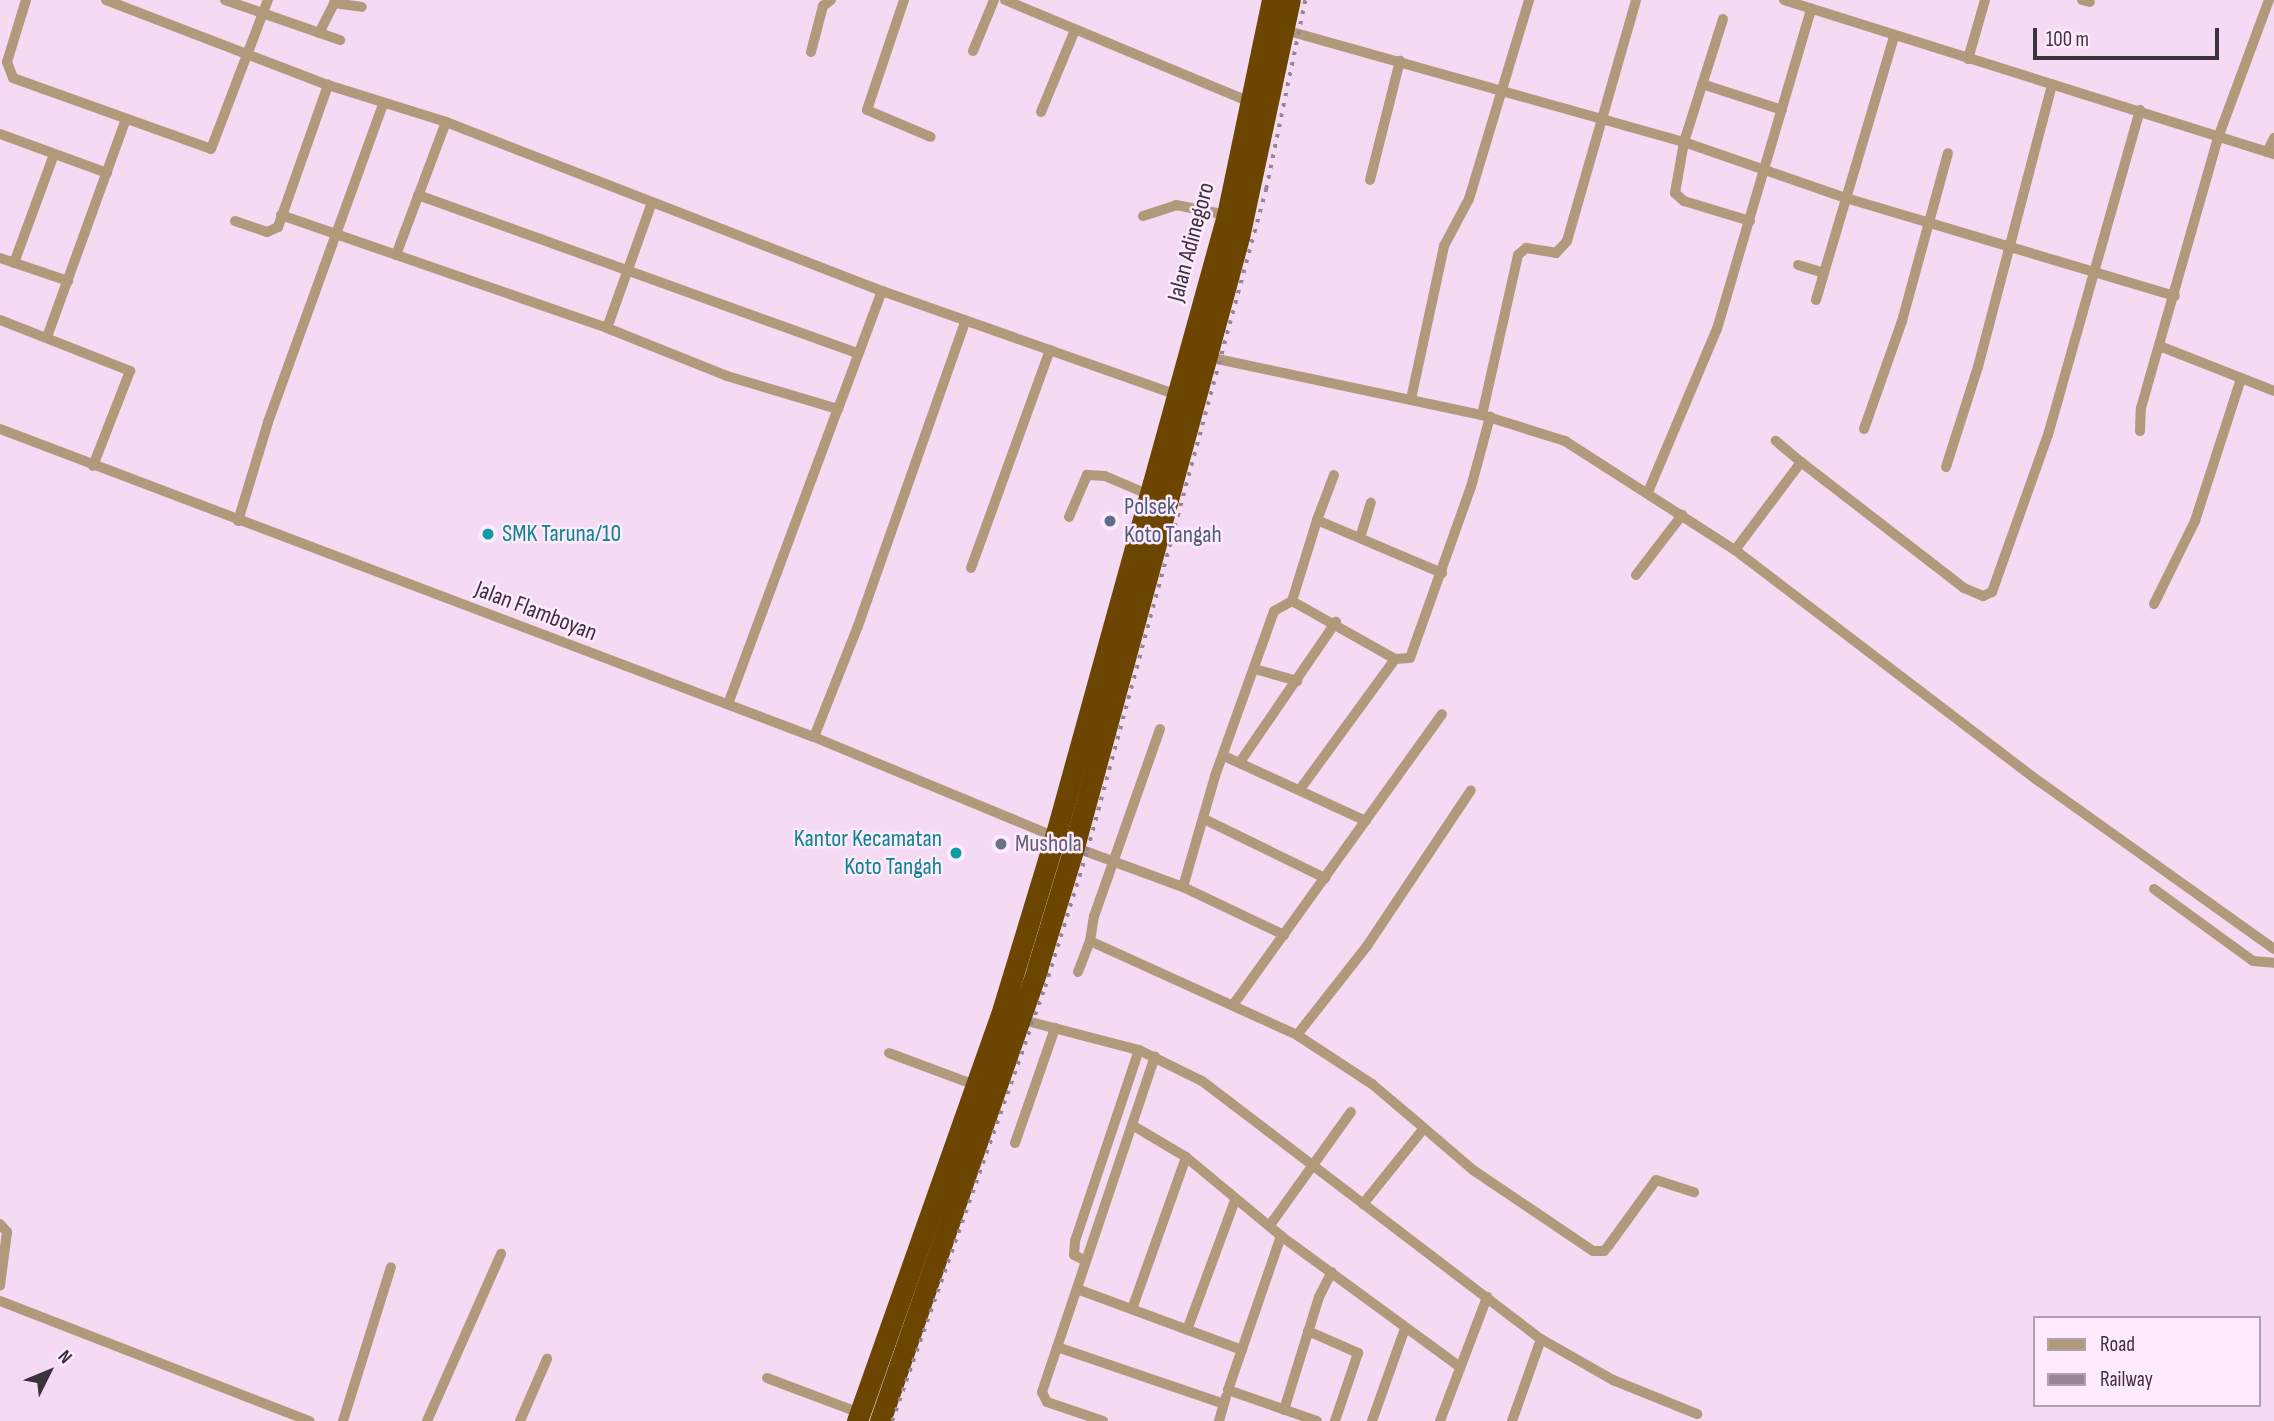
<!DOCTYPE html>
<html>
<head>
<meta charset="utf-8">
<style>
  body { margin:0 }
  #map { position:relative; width:2274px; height:1421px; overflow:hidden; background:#f4dbf3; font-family:"Sofia Sans Condensed",sans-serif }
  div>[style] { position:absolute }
  .street>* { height:10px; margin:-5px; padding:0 5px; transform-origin:5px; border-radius:5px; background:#b1997b }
  .highway>* { height:21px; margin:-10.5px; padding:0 10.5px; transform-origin:10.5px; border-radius:10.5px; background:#6c4501 }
  .rail>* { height:3.5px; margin-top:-1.75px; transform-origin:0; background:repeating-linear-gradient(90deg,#968596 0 3.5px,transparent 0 10.5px) }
  .dots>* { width:19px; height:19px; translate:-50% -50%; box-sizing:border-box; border:4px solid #feeafe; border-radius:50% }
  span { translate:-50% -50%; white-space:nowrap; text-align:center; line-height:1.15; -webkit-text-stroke:5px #feeafe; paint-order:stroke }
  .street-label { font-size:24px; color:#3b323b }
  .service-label { font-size:24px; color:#4e5e75 }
  .left { translate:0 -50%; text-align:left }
  .culture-label { font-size:24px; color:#0d838f }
  .right { translate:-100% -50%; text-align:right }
  .worship-label { font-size:24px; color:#5b616d }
  .legend { position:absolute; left:2033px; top:1316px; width:228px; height:91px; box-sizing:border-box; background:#feeafe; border:2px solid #b0a0b0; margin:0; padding:9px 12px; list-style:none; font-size:21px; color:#3b323b }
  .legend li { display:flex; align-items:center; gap:14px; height:35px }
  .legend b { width:35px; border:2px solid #b0a0b0 }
  .north { position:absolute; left:14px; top:1337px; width:70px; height:70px; -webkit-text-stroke:5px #feeafe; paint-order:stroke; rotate:47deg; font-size:19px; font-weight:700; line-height:28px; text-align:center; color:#3b323b }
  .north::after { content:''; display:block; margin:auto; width:24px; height:32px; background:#3b323b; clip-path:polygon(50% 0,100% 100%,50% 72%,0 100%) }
  .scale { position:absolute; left:2033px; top:28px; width:186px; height:32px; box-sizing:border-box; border:4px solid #3b323b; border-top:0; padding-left:9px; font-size:21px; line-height:24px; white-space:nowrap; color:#3b323b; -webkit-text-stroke:5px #feeafe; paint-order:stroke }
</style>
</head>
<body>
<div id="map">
  <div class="street">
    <i style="left:26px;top:0;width:65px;rotate:107deg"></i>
    <i style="left:7px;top:62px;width:17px;rotate:69deg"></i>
    <i style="left:13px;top:78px;width:210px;rotate:19.7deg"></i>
    <i style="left:211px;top:149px;width:160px;rotate:-69.1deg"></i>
    <i style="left:106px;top:0;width:238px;rotate:21deg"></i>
    <i style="left:328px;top:85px;width:124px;rotate:17.4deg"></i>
    <i style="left:446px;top:122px;width:468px;rotate:21.2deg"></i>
    <i style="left:882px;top:291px;width:313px;rotate:19.4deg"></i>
    <i style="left:225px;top:0;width:122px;rotate:19.2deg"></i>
    <i style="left:904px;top:0;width:116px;rotate:108.6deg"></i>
    <i style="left:867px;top:110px;width:69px;rotate:22.9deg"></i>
    <i style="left:1005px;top:0;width:269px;rotate:22.6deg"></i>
    <i style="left:1784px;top:0;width:514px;rotate:17.45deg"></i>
    <i style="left:2082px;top:0;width:8px;rotate:14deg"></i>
    <i style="left:1723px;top:19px;width:129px;rotate:107.6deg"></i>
    <i style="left:1684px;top:142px;width:52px;rotate:100deg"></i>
    <i style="left:1675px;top:193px;width:12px;rotate:42deg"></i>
    <i style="left:1684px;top:201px;width:69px;rotate:16.9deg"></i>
    <i style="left:1285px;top:30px;width:414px;rotate:15.7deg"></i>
    <i style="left:1684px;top:142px;width:171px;rotate:19.1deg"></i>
    <i style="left:1846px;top:198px;width:343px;rotate:16.6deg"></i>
    <i style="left:319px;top:33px;width:34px;rotate:-63deg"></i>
    <i style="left:334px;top:3px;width:28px;rotate:8deg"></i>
    <i style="left:973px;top:51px;width:55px;rotate:-67.6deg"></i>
    <i style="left:811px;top:52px;width:48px;rotate:-75.4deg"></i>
    <i style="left:823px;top:6px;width:10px;rotate:-37deg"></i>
    <i style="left:1968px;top:59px;width:61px;rotate:-73.9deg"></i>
    <i style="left:1702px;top:84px;width:84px;rotate:18deg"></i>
    <i style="left:1041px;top:112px;width:89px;rotate:-67.5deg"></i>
    <i style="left:0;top:134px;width:114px;rotate:20deg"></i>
    <i style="left:2267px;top:152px;width:16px;rotate:-63deg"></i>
    <i style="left:1370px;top:180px;width:123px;rotate:-75.9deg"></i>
    <i style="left:418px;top:195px;width:468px;rotate:19.8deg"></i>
    <i style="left:281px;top:215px;width:345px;rotate:19.1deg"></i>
    <i style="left:607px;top:328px;width:129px;rotate:21.8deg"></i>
    <i style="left:727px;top:376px;width:116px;rotate:16.6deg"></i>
    <i style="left:838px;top:409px;width:126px;rotate:-69.6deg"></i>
    <i style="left:1143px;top:216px;width:35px;rotate:-18deg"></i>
    <i style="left:1176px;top:205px;width:52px;rotate:11.1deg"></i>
    <i style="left:235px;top:221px;width:34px;rotate:19deg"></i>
    <i style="left:267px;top:232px;width:12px;rotate:-24deg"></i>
    <i style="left:278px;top:227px;width:151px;rotate:-70.6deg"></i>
    <i style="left:396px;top:255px;width:142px;rotate:-69.4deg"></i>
    <i style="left:0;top:258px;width:72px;rotate:18.7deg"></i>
    <i style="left:14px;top:263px;width:116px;rotate:-69.8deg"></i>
    <i style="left:1798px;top:265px;width:27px;rotate:17deg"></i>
    <i style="left:1816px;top:300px;width:275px;rotate:-73.5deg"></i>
    <i style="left:0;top:320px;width:140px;rotate:21.4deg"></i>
    <i style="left:130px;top:371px;width:102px;rotate:111.3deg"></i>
    <i style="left:607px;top:328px;width:131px;rotate:-70.3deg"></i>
    <i style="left:47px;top:337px;width:232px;rotate:-70.1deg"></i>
    <i style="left:2162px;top:347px;width:120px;rotate:21.4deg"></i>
    <i style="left:1208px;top:357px;width:280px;rotate:12deg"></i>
    <i style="left:1482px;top:415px;width:87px;rotate:17.4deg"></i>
    <i style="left:1565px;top:441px;width:202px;rotate:32.7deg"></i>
    <i style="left:1735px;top:550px;width:383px;rotate:37.3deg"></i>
    <i style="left:2040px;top:782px;width:287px;rotate:35.5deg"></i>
    <i style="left:1411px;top:399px;width:157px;rotate:-77.8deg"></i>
    <i style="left:1444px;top:246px;width:53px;rotate:-62deg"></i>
    <i style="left:1469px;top:199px;width:208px;rotate:-73.2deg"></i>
    <i style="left:1482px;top:415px;width:164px;rotate:-77.3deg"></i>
    <i style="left:1518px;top:255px;width:11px;rotate:-41deg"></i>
    <i style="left:1526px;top:248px;width:30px;rotate:9deg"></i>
    <i style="left:1556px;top:253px;width:16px;rotate:-47deg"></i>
    <i style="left:1567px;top:241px;width:251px;rotate:-74deg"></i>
    <i style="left:0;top:429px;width:870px;rotate:20.73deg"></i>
    <i style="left:814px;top:737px;width:261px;rotate:22.5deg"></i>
    <i style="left:1864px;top:429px;width:114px;rotate:-70.6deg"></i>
    <i style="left:1902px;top:321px;width:174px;rotate:-74.7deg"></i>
    <i style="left:2140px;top:431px;width:23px;rotate:-88deg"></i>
    <i style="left:2141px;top:408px;width:284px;rotate:-74.1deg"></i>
    <i style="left:2219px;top:135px;width:144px;rotate:-69.7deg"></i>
    <i style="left:1801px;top:462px;width:206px;rotate:37.7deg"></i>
    <i style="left:1964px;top:588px;width:21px;rotate:23deg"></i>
    <i style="left:1983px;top:596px;width:10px;rotate:-24deg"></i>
    <i style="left:1992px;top:592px;width:167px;rotate:-70.4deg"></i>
    <i style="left:2048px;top:435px;width:338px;rotate:-74.2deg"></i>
    <i style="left:1946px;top:467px;width:105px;rotate:-72.3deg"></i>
    <i style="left:1978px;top:367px;width:292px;rotate:-75.3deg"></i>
    <i style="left:1648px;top:492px;width:177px;rotate:-67.1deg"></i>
    <i style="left:1717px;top:329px;width:334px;rotate:-73.6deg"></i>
    <i style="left:1069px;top:517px;width:46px;rotate:-66.8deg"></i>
    <i style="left:1087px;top:475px;width:18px;rotate:3deg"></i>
    <i style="left:1105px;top:476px;width:51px;rotate:23.1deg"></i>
    <i style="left:1317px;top:520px;width:48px;rotate:-69.3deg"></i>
    <i style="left:238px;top:521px;width:103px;rotate:-73.1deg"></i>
    <i style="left:268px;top:422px;width:337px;rotate:-70.1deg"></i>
    <i style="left:1360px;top:538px;width:37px;rotate:-73deg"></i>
    <i style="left:1735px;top:550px;width:110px;rotate:-53.1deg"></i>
    <i style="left:1801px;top:462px;width:33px;rotate:-140deg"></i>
    <i style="left:971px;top:568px;width:232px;rotate:-70.1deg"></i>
    <i style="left:1636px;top:575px;width:76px;rotate:-52.5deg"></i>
    <i style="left:1292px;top:601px;width:85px;rotate:-72.8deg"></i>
    <i style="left:1317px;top:520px;width:136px;rotate:23deg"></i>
    <i style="left:2154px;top:604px;width:93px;rotate:-63.7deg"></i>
    <i style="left:2195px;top:521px;width:149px;rotate:-72.1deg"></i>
    <i style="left:1255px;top:669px;width:44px;rotate:15.9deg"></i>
    <i style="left:728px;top:704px;width:315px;rotate:-69.6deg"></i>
    <i style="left:1160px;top:729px;width:198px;rotate:109.4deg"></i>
    <i style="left:1094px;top:916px;width:25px;rotate:99deg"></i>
    <i style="left:1090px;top:941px;width:227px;rotate:24.4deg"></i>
    <i style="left:1297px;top:1035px;width:90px;rotate:33.2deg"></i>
    <i style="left:1372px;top:1084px;width:68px;rotate:40.2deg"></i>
    <i style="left:814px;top:737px;width:119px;rotate:-68.4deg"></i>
    <i style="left:858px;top:626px;width:324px;rotate:-70.6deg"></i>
    <i style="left:1224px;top:756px;width:156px;rotate:24.6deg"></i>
    <i style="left:1240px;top:762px;width:170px;rotate:-55.6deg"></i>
    <i style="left:1301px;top:788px;width:160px;rotate:-53.9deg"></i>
    <i style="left:1204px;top:819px;width:135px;rotate:26deg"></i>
    <i style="left:1074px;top:847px;width:116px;rotate:20.2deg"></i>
    <i style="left:1183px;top:887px;width:112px;rotate:25.4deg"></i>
    <i style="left:1183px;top:887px;width:116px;rotate:-73.9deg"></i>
    <i style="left:1215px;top:776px;width:175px;rotate:-70.3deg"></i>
    <i style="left:1274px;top:611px;width:21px;rotate:-29deg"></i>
    <i style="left:1292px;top:601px;width:118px;rotate:29.4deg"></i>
    <i style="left:1395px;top:659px;width:15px;rotate:-4deg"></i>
    <i style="left:1410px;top:658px;width:182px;rotate:-70.4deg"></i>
    <i style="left:1471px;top:487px;width:73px;rotate:-74.8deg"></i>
    <i style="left:2154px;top:889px;width:122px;rotate:36deg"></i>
    <i style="left:2253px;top:961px;width:21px;rotate:5deg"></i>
    <i style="left:1078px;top:972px;width:33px;rotate:-69deg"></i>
    <i style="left:1233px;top:1005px;width:358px;rotate:-54.3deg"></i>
    <i style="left:1019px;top:1019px;width:124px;rotate:14.5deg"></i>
    <i style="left:1139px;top:1050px;width:70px;rotate:26.2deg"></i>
    <i style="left:1202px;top:1081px;width:426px;rotate:37.3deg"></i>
    <i style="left:1541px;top:1339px;width:83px;rotate:29.7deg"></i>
    <i style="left:1613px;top:1380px;width:91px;rotate:22deg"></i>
    <i style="left:1297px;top:1035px;width:113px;rotate:-51.8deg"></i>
    <i style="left:1367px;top:946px;width:187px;rotate:-56.3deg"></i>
    <i style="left:889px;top:1053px;width:92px;rotate:20.4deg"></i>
    <i style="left:1132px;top:1125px;width:63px;rotate:30.7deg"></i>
    <i style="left:1186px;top:1157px;width:124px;rotate:39.7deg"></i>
    <i style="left:1281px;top:1236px;width:222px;rotate:36.2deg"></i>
    <i style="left:1015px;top:1143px;width:122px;rotate:-70.8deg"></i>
    <i style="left:1363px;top:1204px;width:97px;rotate:-51.2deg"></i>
    <i style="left:1424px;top:1128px;width:65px;rotate:40.6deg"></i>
    <i style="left:1473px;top:1170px;width:145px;rotate:34deg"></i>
    <i style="left:1593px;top:1251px;width:11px"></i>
    <i style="left:1604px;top:1251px;width:8px;rotate:-50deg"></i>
    <i style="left:1609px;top:1245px;width:80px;rotate:-54.1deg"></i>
    <i style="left:1656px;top:1180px;width:40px;rotate:18deg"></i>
    <i style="left:0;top:1224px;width:11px;rotate:49deg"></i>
    <i style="left:7px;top:1232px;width:54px;rotate:97.4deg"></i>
    <i style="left:1270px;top:1225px;width:139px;rotate:-54.4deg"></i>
    <i style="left:1281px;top:1236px;width:163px;rotate:109deg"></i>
    <i style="left:1228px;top:1390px;width:94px;rotate:19.2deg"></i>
    <i style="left:1086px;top:1261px;width:13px;rotate:-153deg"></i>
    <i style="left:1074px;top:1255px;width:14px;rotate:-86deg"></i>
    <i style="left:1075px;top:1241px;width:201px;rotate:-71.5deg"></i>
    <i style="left:1077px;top:1289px;width:176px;rotate:20.3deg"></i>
    <i style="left:0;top:1301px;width:332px;rotate:21.2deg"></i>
    <i style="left:1132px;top:1309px;width:161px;rotate:-70.4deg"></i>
    <i style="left:1187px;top:1330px;width:139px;rotate:-69.7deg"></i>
    <i style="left:1308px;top:1331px;width:55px;rotate:23.7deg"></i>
    <i style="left:1358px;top:1353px;width:72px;rotate:108.7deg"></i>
    <i style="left:1057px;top:1347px;width:176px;rotate:18.8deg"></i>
    <i style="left:767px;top:1378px;width:99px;rotate:20.6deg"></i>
    <i style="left:1284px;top:1410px;width:118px;rotate:-72.8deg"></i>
    <i style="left:1319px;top:1297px;width:28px;rotate:-63deg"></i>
    <i style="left:343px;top:1421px;width:161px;rotate:-72.7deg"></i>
    <i style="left:427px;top:1421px;width:183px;rotate:-66.1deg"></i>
    <i style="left:520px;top:1421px;width:68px;rotate:-66.5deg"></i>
    <i style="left:1103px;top:1421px;width:59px;rotate:-161.3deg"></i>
    <i style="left:1047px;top:1402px;width:11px;rotate:-117deg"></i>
    <i style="left:1042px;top:1392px;width:354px;rotate:-71.4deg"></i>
    <i style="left:1219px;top:1421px;width:25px;rotate:-74deg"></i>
    <i style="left:1372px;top:1421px;width:96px;rotate:-70.4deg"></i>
    <i style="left:1440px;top:1421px;width:133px;rotate:-69.2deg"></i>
    <i style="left:1512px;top:1421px;width:87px;rotate:-70.5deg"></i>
  </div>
  <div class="highway">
    <i style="left:857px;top:1421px;width:438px;rotate:-70.5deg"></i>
    <i style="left:1003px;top:1008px;width:179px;rotate:-73.1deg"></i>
    <i style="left:1055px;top:837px;width:645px;rotate:-74.54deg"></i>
    <i style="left:1227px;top:215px;width:220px;rotate:-78.2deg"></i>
    <i style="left:880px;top:1421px;width:478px;rotate:-70.8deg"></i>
    <i style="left:1037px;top:969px;width:127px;rotate:-73.1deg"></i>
    <i style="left:1074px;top:847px;width:632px;rotate:-74.86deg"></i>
    <i style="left:1239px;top:237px;width:242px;rotate:-77.9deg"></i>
  </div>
  <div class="rail">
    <i style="left:892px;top:1421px;width:460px;rotate:-70.6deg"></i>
    <i style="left:1045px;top:987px;width:142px;rotate:-72.8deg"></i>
    <i style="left:1087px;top:851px;width:686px;rotate:-74.87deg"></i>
    <i style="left:1266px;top:189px;width:193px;rotate:-78.3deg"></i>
  </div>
  <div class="dots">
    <i style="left:1110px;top:521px;background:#5c6f8a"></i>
    <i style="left:488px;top:534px;background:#0f9aa8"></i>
    <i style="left:1001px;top:844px;background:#6b7280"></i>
    <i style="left:956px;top:853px;background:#0f9aa8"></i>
  </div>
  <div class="street-label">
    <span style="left:1191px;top:242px;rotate:-75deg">Jalan Adinegoro</span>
    <span style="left:536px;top:611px;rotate:21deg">Jalan Flamboyan</span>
  </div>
  <div class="service-label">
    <span class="left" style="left:1124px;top:521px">Polsek<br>Koto Tangah</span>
  </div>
  <div class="culture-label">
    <span class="left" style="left:502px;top:534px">SMK Taruna/10</span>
    <span class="right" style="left:942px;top:853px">Kantor Kecamatan<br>Koto Tangah</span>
  </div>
  <div class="worship-label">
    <span class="left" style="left:1015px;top:844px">Mushola</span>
  </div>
  <ul class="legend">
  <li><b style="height:9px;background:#b1997b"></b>Road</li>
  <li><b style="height:9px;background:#968596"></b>Railway</li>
  </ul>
  <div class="north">N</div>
  <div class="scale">100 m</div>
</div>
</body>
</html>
